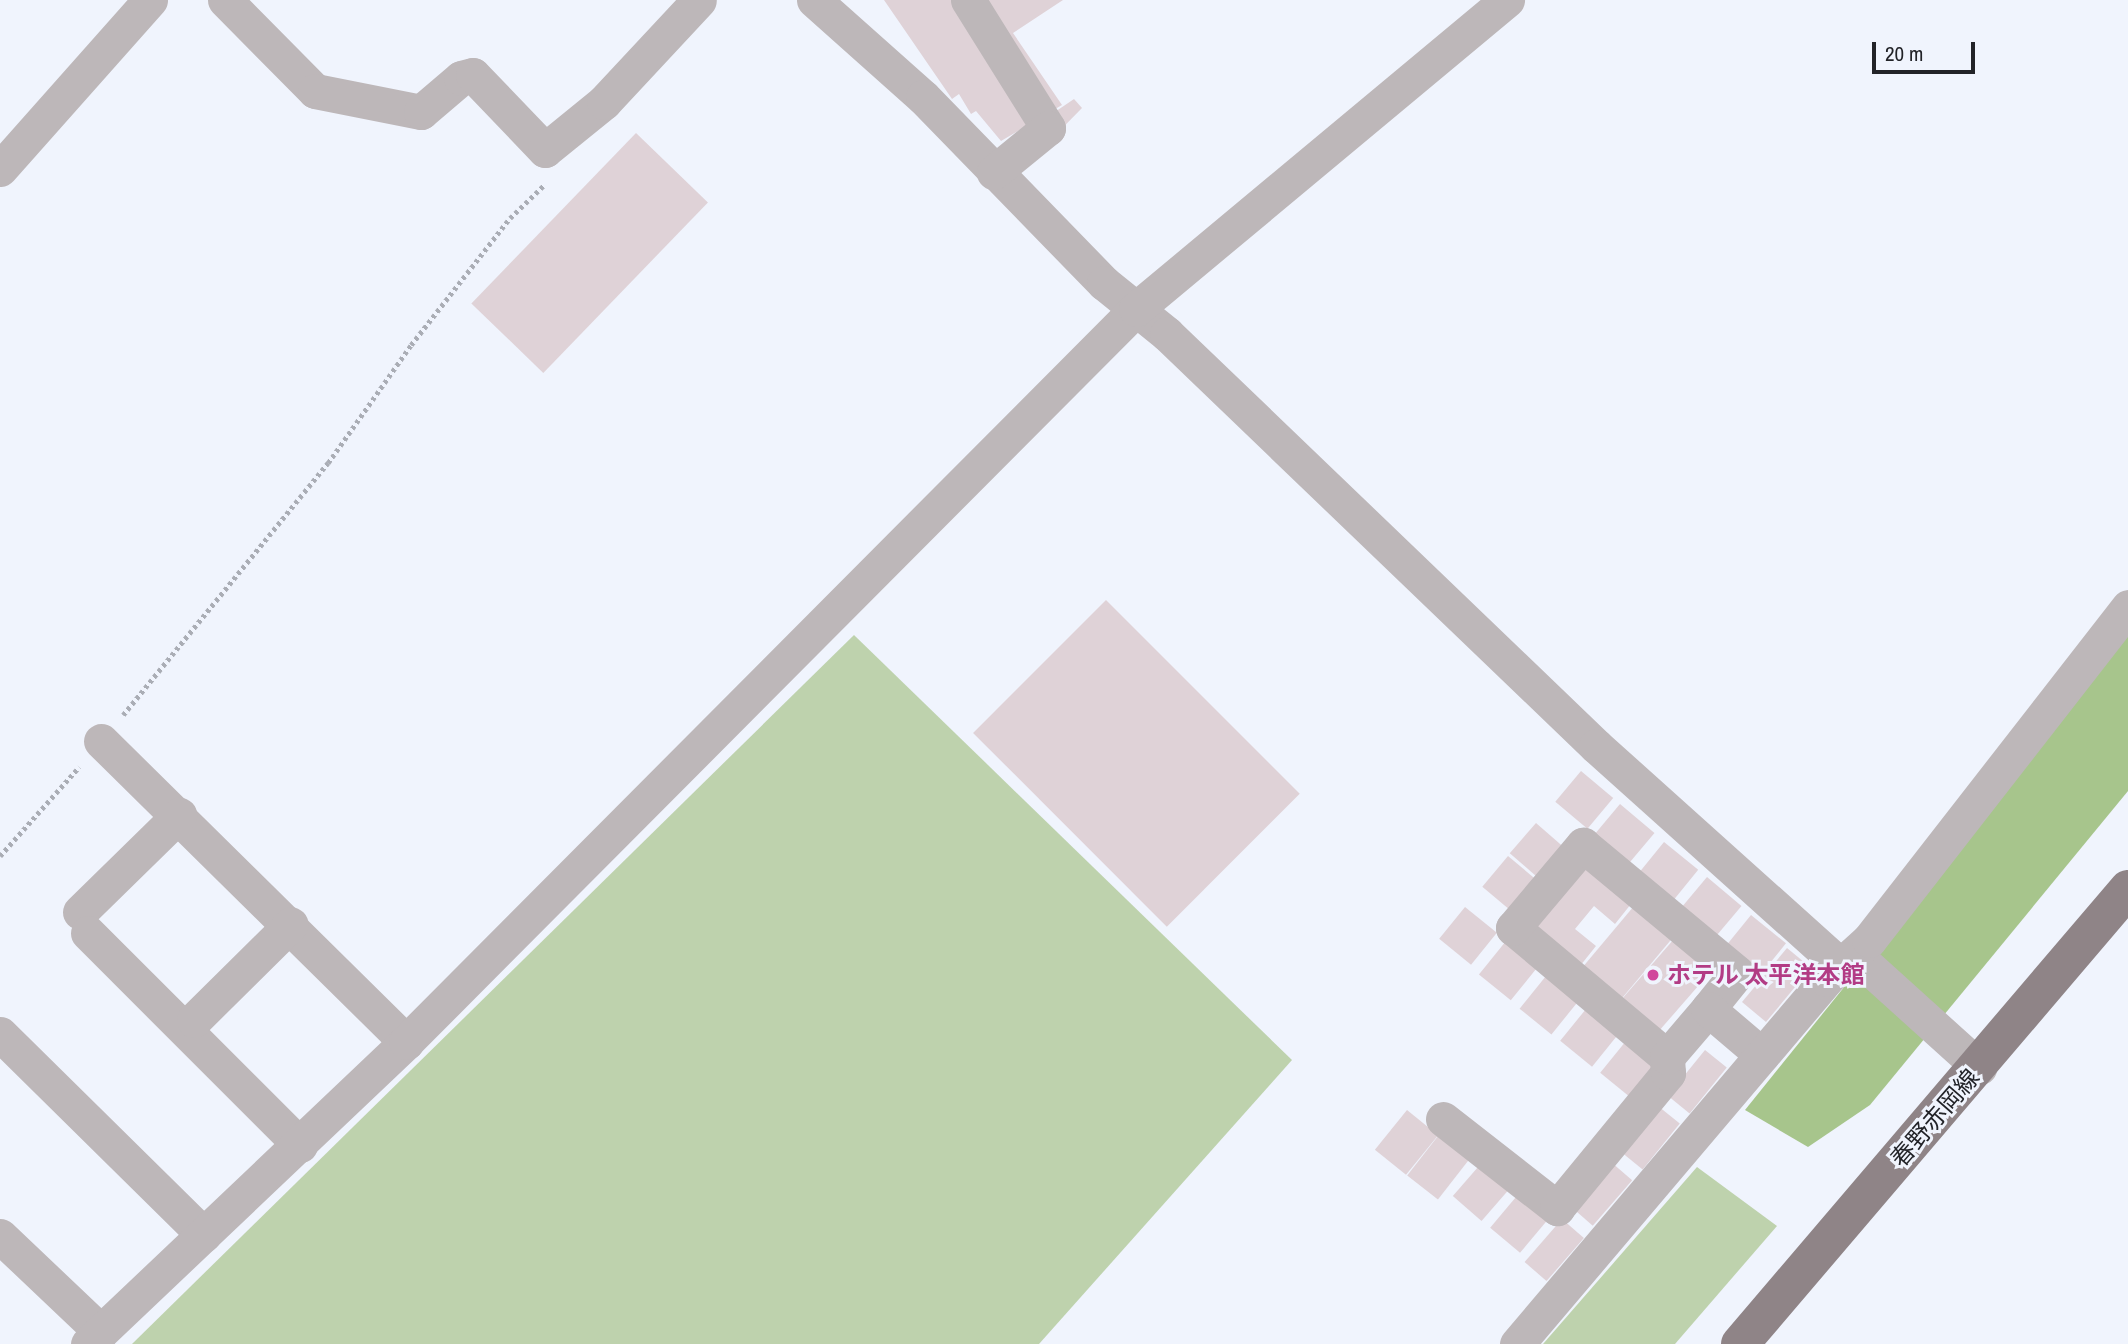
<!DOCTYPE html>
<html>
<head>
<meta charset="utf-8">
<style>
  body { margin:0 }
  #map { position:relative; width:2128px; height:1344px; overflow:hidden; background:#f0f4fd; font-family:"Archivo Narrow","Noto Sans JP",sans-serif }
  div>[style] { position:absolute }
  .green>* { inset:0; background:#bed2ad }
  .forest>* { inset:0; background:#a7c58c }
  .building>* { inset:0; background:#dfd2d7; transform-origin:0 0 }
  .path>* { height:4.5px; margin-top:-2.25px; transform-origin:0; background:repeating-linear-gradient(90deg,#aaadb5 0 3.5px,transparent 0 7px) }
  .minor>* { height:35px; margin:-17.5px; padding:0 17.5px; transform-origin:17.5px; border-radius:17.5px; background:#bdb7b9 }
  .major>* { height:38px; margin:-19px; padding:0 19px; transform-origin:19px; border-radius:19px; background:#8f8487 }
  .dots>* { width:19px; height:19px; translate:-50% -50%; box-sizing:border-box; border:4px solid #f0f4fd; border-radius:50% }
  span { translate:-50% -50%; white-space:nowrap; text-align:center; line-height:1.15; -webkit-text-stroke:6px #f0f4fd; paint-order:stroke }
  .hotel-label { font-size:24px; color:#b23c85; font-weight:700 }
  .left { translate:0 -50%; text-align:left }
  .street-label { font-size:24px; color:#222328 }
  .scale { position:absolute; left:1872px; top:42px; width:103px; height:32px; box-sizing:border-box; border:4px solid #222328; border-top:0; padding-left:9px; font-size:21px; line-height:24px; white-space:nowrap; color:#222328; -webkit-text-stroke:5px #f0f4fd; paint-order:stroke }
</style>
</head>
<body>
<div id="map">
  <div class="green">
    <i style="clip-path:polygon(854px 635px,1292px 1060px,1039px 1344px,132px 1344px)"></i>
    <i style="clip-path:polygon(1697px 1167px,1777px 1226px,1675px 1344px,1543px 1344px)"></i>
  </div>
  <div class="forest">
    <i style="clip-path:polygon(2128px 635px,2128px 791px,1870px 1105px,1808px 1147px,1745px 1110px)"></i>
  </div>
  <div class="building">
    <i style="clip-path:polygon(884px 0,1063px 0,1013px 33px,1062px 105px,1001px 141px,976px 111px,971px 114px,959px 94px,952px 99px)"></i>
    <i style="clip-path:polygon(1074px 99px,1082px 108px,1032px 159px,1018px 137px)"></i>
    <i style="left:636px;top:133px;width:100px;height:237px;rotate:44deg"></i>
    <i style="left:1106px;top:600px;width:274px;height:188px;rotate:45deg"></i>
    <i style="left:1581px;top:771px;width:42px;height:40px;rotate:40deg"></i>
    <i style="left:1620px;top:804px;width:45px;height:41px;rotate:40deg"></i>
    <i style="left:1536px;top:823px;width:43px;height:40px;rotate:41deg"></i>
    <i style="left:1664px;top:842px;width:44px;height:40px;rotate:39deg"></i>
    <i style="left:1508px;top:856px;width:42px;height:40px;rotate:40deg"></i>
    <i style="clip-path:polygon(1578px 860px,1631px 904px,1615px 924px,1594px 906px,1575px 929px,1596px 946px,1580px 966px,1527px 922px)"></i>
    <i style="left:1707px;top:877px;width:45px;height:41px;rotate:40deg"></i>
    <i style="left:1634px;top:906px;width:50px;height:81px;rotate:40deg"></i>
    <i style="left:1465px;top:907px;width:41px;height:41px;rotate:39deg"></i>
    <i style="left:1751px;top:915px;width:45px;height:40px;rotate:39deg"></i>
    <i style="left:1674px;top:939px;width:49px;height:81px;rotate:41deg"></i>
    <i style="left:1506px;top:941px;width:41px;height:43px;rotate:39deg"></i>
    <i style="clip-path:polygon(1787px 948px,1804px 962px,1805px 975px,1766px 1022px,1742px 1002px)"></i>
    <i style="left:1546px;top:976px;width:41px;height:42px;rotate:39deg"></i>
    <i style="left:1586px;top:1009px;width:41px;height:41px;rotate:39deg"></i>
    <i style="left:1626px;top:1041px;width:41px;height:41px;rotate:39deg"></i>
    <i style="left:1705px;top:1050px;width:28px;height:59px;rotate:39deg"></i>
    <i style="left:1658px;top:1106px;width:28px;height:59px;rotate:39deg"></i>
    <i style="left:1407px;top:1110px;width:40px;height:51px;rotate:39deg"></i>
    <i style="left:1438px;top:1136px;width:39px;height:50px;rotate:38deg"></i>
    <i style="left:1485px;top:1159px;width:38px;height:49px;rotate:41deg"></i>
    <i style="left:1611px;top:1162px;width:28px;height:60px;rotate:41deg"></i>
    <i style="left:1521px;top:1191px;width:39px;height:48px;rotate:40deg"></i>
    <i style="left:1562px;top:1219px;width:29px;height:57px;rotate:41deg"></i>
  </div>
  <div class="path">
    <i style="left:123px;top:715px;width:325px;rotate:-50.9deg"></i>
    <i style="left:328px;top:463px;width:144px;rotate:-54.9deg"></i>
    <i style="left:411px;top:345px;width:161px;rotate:-52.1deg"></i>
    <i style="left:510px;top:218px;width:47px;rotate:-44.1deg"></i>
    <i style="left:0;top:856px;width:119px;rotate:-48.4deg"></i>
  </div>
  <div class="minor">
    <i style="left:225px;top:0;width:128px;rotate:45.3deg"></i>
    <i style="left:315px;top:91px;width:108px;rotate:11.2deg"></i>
    <i style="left:421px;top:112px;width:52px;rotate:-40.4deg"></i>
    <i style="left:461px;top:78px;width:12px;rotate:-14deg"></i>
    <i style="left:473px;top:75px;width:104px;rotate:46.2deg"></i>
    <i style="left:545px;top:150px;width:76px;rotate:-39.1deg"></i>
    <i style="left:604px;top:102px;width:139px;rotate:-47deg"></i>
    <i style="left:814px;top:0;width:146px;rotate:41.7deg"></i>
    <i style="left:923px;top:97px;width:260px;rotate:45.8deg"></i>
    <i style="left:1104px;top:283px;width:81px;rotate:39deg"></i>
    <i style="left:1167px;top:334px;width:595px;rotate:43.84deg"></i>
    <i style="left:1596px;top:746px;width:329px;rotate:41.9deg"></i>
    <i style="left:968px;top:0;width:151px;rotate:58deg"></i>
    <i style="left:1048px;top:128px;width:70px;rotate:140.8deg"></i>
    <i style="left:0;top:169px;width:226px;rotate:-48.4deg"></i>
    <i style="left:101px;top:741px;width:429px;rotate:44.6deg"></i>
    <i style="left:80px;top:912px;width:139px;rotate:-44.4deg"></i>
    <i style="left:88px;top:933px;width:300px;rotate:45deg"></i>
    <i style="left:1854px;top:954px;width:169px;rotate:42.1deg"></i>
    <i style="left:194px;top:1020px;width:136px;rotate:-44.7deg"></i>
    <i style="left:0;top:1034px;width:286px;rotate:44.6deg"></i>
    <i style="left:1667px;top:1057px;width:201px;rotate:-140deg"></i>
    <i style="left:1513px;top:928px;width:109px;rotate:-49.9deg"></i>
    <i style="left:1583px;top:845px;width:200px;rotate:39.7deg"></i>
    <i style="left:1737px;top:973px;width:46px;rotate:128.9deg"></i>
    <i style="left:1443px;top:1119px;width:145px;rotate:38deg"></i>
    <i style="left:1557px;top:1208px;width:175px;rotate:-50.6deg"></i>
    <i style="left:1668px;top:1073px;width:16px;rotate:-94deg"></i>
    <i style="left:1667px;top:1057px;width:63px;rotate:-49.5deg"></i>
    <i style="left:1708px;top:1009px;width:71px;rotate:40.4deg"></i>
    <i style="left:0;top:1236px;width:139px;rotate:43.5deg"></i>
    <i style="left:88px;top:1344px;width:439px;rotate:-43.5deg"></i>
    <i style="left:406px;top:1042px;width:1034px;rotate:-45.12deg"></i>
    <i style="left:1136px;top:309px;width:483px;rotate:-39.8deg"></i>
    <i style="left:1517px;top:1344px;width:478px;rotate:-49.7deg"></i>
    <i style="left:1826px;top:979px;width:58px;rotate:-42.2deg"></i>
    <i style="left:1869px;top:940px;width:422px;rotate:-52.1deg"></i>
  </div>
  <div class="major">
    <i style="left:1740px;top:1344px;width:598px;rotate:-49.54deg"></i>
  </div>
  <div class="dots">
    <i style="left:1653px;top:975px;background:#d1479c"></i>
  </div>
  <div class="hotel-label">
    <span class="left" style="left:1667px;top:975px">ホテル 太平洋本館</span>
  </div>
  <div class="street-label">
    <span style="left:1935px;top:1118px;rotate:-49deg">春野赤岡線</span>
  </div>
  <div class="scale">20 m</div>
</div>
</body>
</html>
